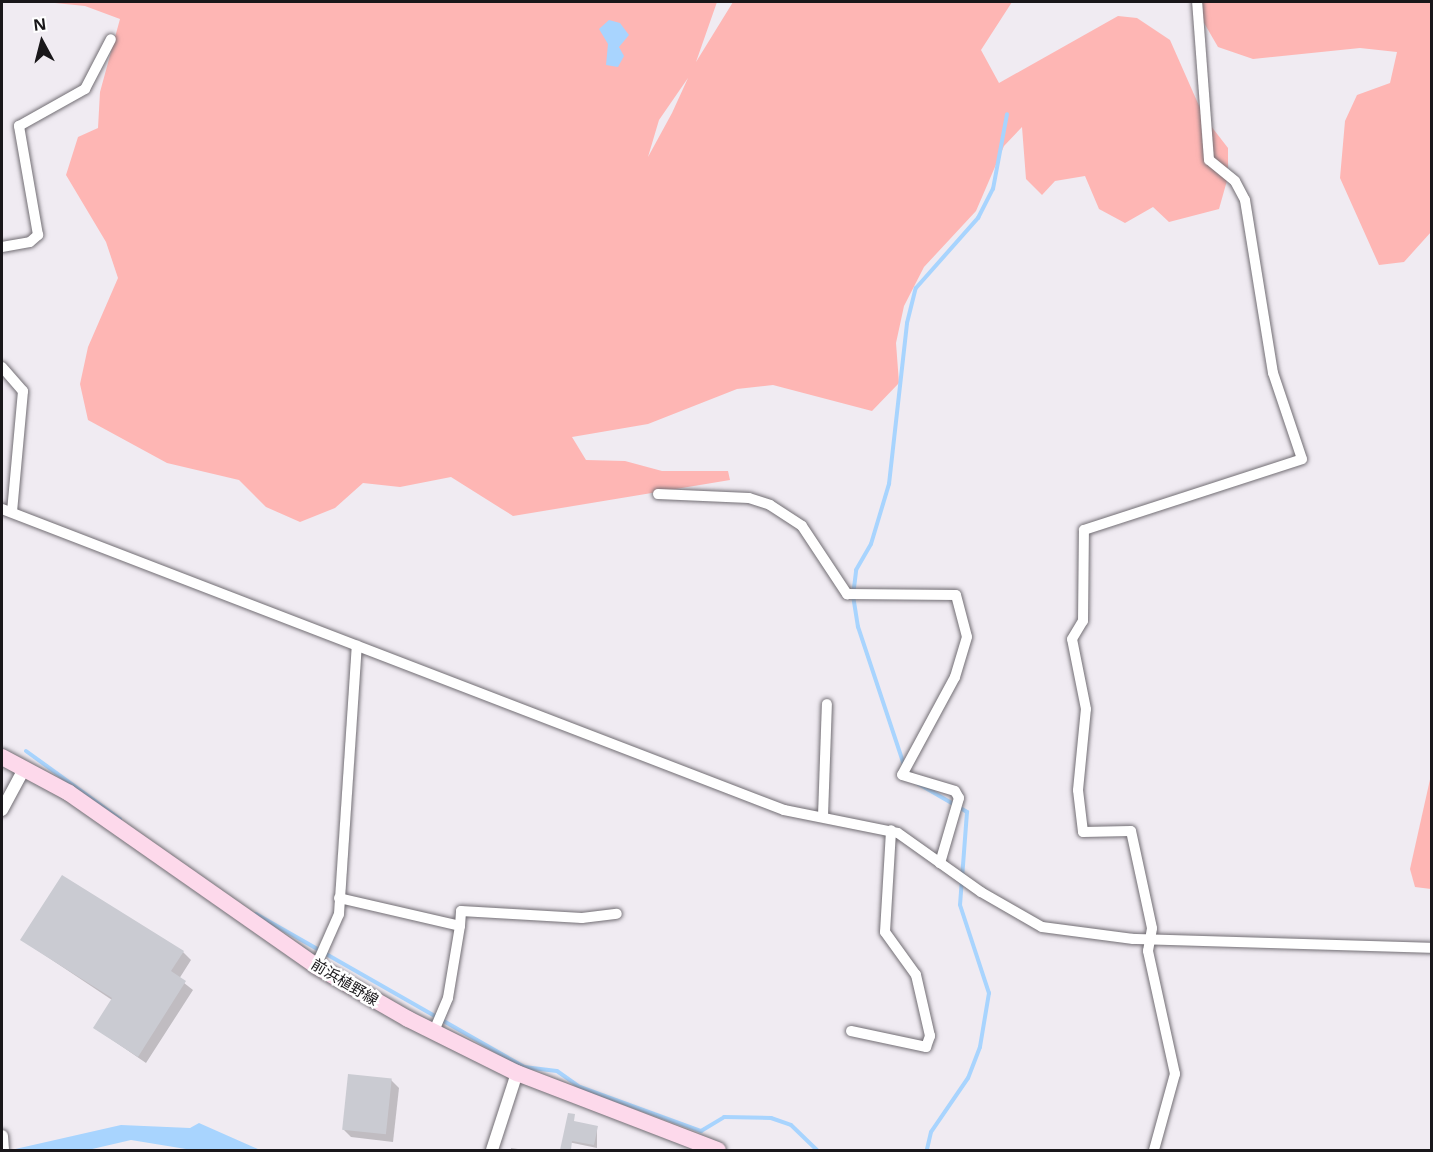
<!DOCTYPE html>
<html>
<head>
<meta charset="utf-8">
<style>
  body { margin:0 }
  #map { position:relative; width:1433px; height:1152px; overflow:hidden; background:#f0ebf2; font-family:"Open Sans","Noto Sans JP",sans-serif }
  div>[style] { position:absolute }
  .green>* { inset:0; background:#feb6b4 }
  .water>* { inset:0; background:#a8d4fe }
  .shadow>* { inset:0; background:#0003 }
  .stream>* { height:4px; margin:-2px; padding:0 2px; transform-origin:2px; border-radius:2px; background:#a8d4fe }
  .building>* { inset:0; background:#cacbd2; transform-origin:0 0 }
  .roads { filter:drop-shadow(0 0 2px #726e74) drop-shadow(0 0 2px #726e74) }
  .minor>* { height:10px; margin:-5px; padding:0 5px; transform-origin:5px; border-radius:5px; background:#fff }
  .tertiary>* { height:12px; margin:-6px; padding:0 6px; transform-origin:6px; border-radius:6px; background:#fff }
  .primary>* { height:16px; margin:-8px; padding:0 8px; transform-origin:8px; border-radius:8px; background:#fdd9eb }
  span { translate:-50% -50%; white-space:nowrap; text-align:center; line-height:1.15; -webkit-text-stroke:5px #fff; paint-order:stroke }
  .street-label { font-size:15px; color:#19171a }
  .frame { position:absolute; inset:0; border:3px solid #19171a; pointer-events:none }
  .north { position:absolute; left:12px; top:12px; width:60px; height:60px; -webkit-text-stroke:4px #fff; paint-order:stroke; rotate:353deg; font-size:16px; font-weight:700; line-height:24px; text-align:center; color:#19171a }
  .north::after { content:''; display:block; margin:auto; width:21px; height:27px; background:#19171a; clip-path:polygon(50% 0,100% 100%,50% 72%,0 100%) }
</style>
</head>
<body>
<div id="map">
  <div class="green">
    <i style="clip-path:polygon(evenodd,45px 2px,717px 2px,696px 62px,733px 2px,1012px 2px,981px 50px,999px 83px,1118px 16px,1137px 18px,1170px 40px,1204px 117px,1228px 148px,1228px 177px,1219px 209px,1169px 222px,1153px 207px,1125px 223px,1099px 209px,1085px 176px,1055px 181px,1042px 195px,1026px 179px,1022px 127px,1004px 146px,976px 211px,924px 267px,904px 306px,896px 343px,899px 383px,872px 411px,773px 385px,737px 389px,648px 424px,572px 437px,586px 460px,625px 461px,662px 471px,728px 471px,730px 480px,513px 516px,451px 477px,400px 487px,363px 483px,335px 508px,300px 522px,266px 507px,239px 480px,167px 463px,88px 420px,80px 384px,88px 347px,118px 278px,106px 242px,66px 175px,78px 137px,98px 128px,100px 92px,120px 19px,85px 6px,45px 2px,688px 78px,672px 113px,648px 157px,659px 120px,688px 78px)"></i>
    <i style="clip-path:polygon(1201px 2px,1431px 2px,1431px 232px,1404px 262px,1379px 265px,1340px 178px,1345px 121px,1357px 95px,1390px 83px,1397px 52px,1360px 48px,1253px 59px,1218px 47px,1200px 16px)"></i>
    <i style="clip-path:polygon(1431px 775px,1431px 889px,1415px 887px,1410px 869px)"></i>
  </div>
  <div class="water">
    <i style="clip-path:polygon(609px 20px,620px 23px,629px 35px,619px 47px,624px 56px,618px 67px,606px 65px,608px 44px,599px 29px)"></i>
    <i style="clip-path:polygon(199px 1123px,260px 1150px,192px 1150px,131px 1140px,88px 1150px,11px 1150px,121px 1125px,190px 1128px)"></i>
  </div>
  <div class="shadow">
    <i style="clip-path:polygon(22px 940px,183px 952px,191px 960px,179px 979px,193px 990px,146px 1063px,95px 1028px,112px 1000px)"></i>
    <i style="clip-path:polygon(391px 1080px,399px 1088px,393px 1142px,351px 1137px,343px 1129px)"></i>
    <i style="clip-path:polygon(597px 1128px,597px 1148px,568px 1142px)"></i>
    <i style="clip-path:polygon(511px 1148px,525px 1150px,511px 1150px)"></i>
  </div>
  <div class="stream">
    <i style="left:26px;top:751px;width:116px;rotate:35.9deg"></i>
    <i style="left:905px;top:768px;width:149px;rotate:-108.4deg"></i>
    <i style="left:858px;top:627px;width:31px;rotate:-99deg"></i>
    <i style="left:853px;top:596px;width:26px;rotate:-83deg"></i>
    <i style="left:856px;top:570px;width:30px;rotate:-60deg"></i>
    <i style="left:871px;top:544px;width:63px;rotate:-73.3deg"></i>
    <i style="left:889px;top:484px;width:162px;rotate:-83.6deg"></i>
    <i style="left:907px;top:323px;width:36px;rotate:-76deg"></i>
    <i style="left:916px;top:288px;width:94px;rotate:-48.5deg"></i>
    <i style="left:978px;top:218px;width:33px;rotate:-63deg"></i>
    <i style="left:993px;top:189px;width:76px;rotate:-79.4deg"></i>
    <i style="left:917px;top:783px;width:58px;rotate:30.1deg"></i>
    <i style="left:967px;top:812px;width:93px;rotate:94.3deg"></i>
    <i style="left:960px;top:905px;width:93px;rotate:71.8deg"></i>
    <i style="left:989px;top:993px;width:55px;rotate:99.5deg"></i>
    <i style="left:980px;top:1047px;width:33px;rotate:111deg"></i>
    <i style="left:968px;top:1078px;width:65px;rotate:124.4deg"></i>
    <i style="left:931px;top:1132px;width:18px;rotate:103deg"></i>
    <i style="left:256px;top:914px;width:309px;rotate:29.7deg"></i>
    <i style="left:524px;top:1067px;width:33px;rotate:7deg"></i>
    <i style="left:557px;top:1071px;width:28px;rotate:35deg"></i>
    <i style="left:580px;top:1087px;width:129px;rotate:20deg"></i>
    <i style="left:701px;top:1131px;width:27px;rotate:-31deg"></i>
    <i style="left:724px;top:1117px;width:47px;rotate:1.2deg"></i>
    <i style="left:771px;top:1118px;width:21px;rotate:19deg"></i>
    <i style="left:791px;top:1125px;width:36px;rotate:44deg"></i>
  </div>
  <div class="building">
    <i style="clip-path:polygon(62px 875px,184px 951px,171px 971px,186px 981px,138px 1057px,93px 1028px,112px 998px,20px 940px)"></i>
    <i style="left:348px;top:1074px;width:44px;height:56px;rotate:6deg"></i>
    <i style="clip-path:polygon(568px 1113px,575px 1114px,574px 1121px,598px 1126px,594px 1145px,572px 1141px,571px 1150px,560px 1150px)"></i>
  </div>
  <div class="roads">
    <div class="minor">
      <i style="left:2px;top:247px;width:28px;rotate:-10deg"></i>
      <i style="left:30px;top:242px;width:11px;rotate:-41deg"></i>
      <i style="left:38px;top:235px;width:111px;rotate:-99.9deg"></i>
      <i style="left:19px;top:126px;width:76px;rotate:-29.3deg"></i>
      <i style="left:85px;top:89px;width:56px;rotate:-62.5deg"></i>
      <i style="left:2px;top:367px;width:32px;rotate:49deg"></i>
      <i style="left:23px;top:391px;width:121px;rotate:95.2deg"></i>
      <i style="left:658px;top:494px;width:91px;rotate:2.5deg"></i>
      <i style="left:749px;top:498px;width:22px;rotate:18deg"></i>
      <i style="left:770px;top:505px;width:38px;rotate:33deg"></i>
      <i style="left:802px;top:526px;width:82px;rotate:56.5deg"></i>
      <i style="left:847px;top:594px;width:109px;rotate:0.5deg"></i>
      <i style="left:956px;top:595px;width:43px;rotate:75.3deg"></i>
      <i style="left:967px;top:637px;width:42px;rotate:106.7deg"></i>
      <i style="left:955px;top:677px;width:111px;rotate:118.4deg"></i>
      <i style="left:902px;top:775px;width:55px;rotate:16.8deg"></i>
      <i style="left:955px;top:791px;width:8px;rotate:60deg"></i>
      <i style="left:959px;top:798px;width:68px;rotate:106.3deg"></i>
      <i style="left:2px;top:509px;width:838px;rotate:21.05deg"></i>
      <i style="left:784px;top:810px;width:116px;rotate:11.4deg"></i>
      <i style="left:898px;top:833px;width:102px;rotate:35.4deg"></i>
      <i style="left:981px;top:892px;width:70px;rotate:29.8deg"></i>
      <i style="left:1042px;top:927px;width:92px;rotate:7.5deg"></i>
      <i style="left:1133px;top:939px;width:299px;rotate:1.7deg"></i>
      <i style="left:823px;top:816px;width:112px;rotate:-88deg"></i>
      <i style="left:339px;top:898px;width:124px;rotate:13deg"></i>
      <i style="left:460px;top:926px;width:73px;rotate:99.5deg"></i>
      <i style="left:448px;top:998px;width:38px;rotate:113deg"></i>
      <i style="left:460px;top:926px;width:15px;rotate:-86deg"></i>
      <i style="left:461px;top:911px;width:121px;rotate:3.3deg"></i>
      <i style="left:582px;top:918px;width:35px;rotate:-7deg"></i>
      <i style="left:316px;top:966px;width:57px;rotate:-66.1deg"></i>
      <i style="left:339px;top:914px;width:269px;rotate:-86.2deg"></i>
      <i style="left:851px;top:1031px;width:77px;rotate:12deg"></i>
      <i style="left:926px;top:1047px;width:12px;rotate:-70deg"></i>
      <i style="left:930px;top:1036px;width:63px;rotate:-102.9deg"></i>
      <i style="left:916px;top:975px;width:53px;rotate:-125.8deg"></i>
      <i style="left:885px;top:932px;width:102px;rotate:-86.6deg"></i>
      <i style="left:1154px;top:1150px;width:79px;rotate:-74.6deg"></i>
      <i style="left:1175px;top:1074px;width:126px;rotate:-102.4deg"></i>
      <i style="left:1148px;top:951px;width:23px;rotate:-80deg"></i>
      <i style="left:1152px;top:928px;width:99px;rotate:-102.2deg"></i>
      <i style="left:1131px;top:831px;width:48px;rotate:178.8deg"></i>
      <i style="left:1083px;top:832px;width:42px;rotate:-96.8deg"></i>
      <i style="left:1078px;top:790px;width:81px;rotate:-84.4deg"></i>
      <i style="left:1086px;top:709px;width:71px;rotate:-101.3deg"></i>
      <i style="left:1072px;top:639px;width:21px;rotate:-59deg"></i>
      <i style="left:1083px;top:621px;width:91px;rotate:-89.4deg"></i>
      <i style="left:1084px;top:530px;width:229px;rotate:-18deg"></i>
      <i style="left:1302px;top:459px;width:91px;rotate:-108.6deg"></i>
      <i style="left:1273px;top:373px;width:175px;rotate:-99.2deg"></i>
      <i style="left:1245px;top:200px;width:21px;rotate:-118deg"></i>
      <i style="left:1235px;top:181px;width:33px;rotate:-141deg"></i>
      <i style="left:1209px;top:160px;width:158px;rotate:-94.3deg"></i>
    </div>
    <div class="tertiary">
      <i style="left:2px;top:810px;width:47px;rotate:-61.8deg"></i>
      <i style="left:2px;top:1136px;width:14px;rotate:86deg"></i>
      <i style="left:492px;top:1150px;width:81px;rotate:-72deg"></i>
    </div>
    <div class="primary">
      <i style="left:2px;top:757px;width:76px;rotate:28.2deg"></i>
      <i style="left:69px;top:793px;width:302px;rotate:35deg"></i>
      <i style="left:316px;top:966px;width:106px;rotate:29.9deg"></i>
      <i style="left:408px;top:1019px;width:122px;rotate:26.4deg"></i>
      <i style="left:517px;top:1073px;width:215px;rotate:21deg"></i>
    </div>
  </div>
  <div class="street-label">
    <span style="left:345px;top:982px;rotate:31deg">前浜植野線</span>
  </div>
  <div class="frame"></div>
  <div class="north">N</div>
</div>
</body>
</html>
